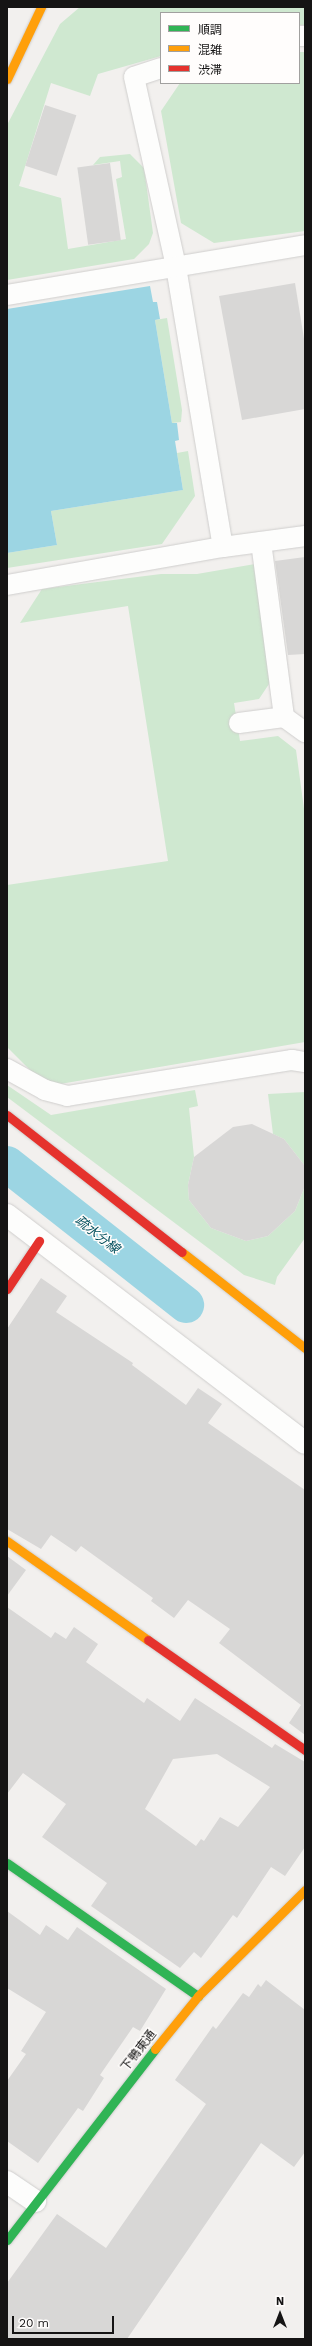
<!DOCTYPE html>
<html>
<head>
<meta charset="utf-8">
<style>
  body { margin:0 }
  #map { position:relative; width:312px; height:2346px; overflow:hidden; background:#f2f0ee; font-family:"Work Sans","Noto Sans JP",sans-serif }
  div>[style] { position:absolute }
  .green>* { inset:0; background:#cfe8d0 }
  .water>* { inset:0; background:#9cd5e3 }
  .canal>* { height:36px; margin:-18px; padding:0 18px; transform-origin:18px; border-radius:18px; background:#9cd5e3 }
  .building>* { inset:0; background:#d8d7d6; transform-origin:0 0 }
  .roads { filter:drop-shadow(0 0 1px #cfcecd) drop-shadow(0 0 1px #cfcecd) }
  .lane>* { height:20px; margin:-10px; padding:0 10px; transform-origin:10px; border-radius:10px; background:#fdfdfc }
  .street>* { height:22px; margin:-11px; padding:0 11px; transform-origin:11px; border-radius:11px; background:#fdfdfc }
  .fast>* { height:9px; margin:-4.5px; padding:0 4.5px; transform-origin:4.5px; border-radius:4.5px; background:#30b455 }
  .slow>* { height:9px; margin:-4.5px; padding:0 4.5px; transform-origin:4.5px; border-radius:4.5px; background:#ff9f0a }
  .jam>* { height:9px; margin:-4.5px; padding:0 4.5px; transform-origin:4.5px; border-radius:4.5px; background:#e5322d }
  span { translate:-50% -50%; white-space:nowrap; text-align:center; line-height:1.15; -webkit-text-stroke:3px #fffdfc; paint-order:stroke }
  .street-label { font-size:12px; color:#151414 }
  .water-label { font-size:13px; color:#004e5c; font-style:italic }
  .frame { position:absolute; inset:0; border:8px solid #151414; pointer-events:none }
  .legend { position:absolute; left:160px; top:12px; width:140px; height:72px; box-sizing:border-box; background:#fffdfc; border:1px solid #a1a09f; margin:0; padding:5px 7px; list-style:none; font-size:12px; color:#151414 }
  .legend li { display:flex; align-items:center; gap:8px; height:20px }
  .legend b { width:20px; border:1px solid #a1a09f }
  .north { position:absolute; left:260px; top:2294px; width:40px; height:40px; -webkit-text-stroke:3px #fffdfc; paint-order:stroke; rotate:0deg; font-size:11px; font-weight:700; line-height:16px; text-align:center; color:#151414 }
  .north::after { content:''; display:block; margin:auto; width:14px; height:18px; background:#151414; clip-path:polygon(50% 0,100% 100%,50% 72%,0 100%) }
  .scale { position:absolute; left:12px; top:2316px; width:102px; height:18px; box-sizing:border-box; border:2px solid #151414; border-top:0; padding-left:5px; font-size:12px; line-height:14px; white-space:nowrap; color:#151414; -webkit-text-stroke:3px #fffdfc; paint-order:stroke }
</style>
</head>
<body>
<div id="map">
  <div class="green">
    <i style="clip-path:polygon(80px 7px,305px 7px,305px 25px,299px 25px,299px 13px,161px 13px,161px 56px,98px 74px,90px 96px,51px 83px,19px 186px,61px 198px,68px 249px,126px 239px,116px 179px,122px 177px,120px 161px,93px 165px,100px 157px,130px 154px,144px 168px,153px 233px,149px 244px,134px 259px,7px 280px,7px 125px,60px 24px)"></i>
    <i style="clip-path:polygon(299px 52px,305px 52px,305px 231px,214px 243px,181px 223px,161px 111px,180px 83px,299px 83px)"></i>
    <i style="clip-path:polygon(167px 318px,182px 410px,181px 422px,172px 423px,155px 320px)"></i>
    <i style="clip-path:polygon(188px 451px,195px 496px,162px 544px,7px 568px,7px 553px,57px 545px,51px 511px,183px 490px,177px 453px)"></i>
    <i style="clip-path:polygon(255px 564px,271px 681px,259px 699px,234px 703px,240px 741px,278px 736px,296px 750px,305px 816px,305px 1042px,60px 1084px,40px 1080px,7px 1047px,7px 885px,168px 861px,128px 606px,20px 623px,42px 589px,161px 574px,197px 574px)"></i>
    <i style="clip-path:polygon(7px 1085px,51px 1115px,195px 1090px,198px 1106px,189px 1108px,194px 1157px,188px 1185px,189px 1200px,211px 1228px,246px 1241px,268px 1236px,295px 1211px,305px 1186px,305px 1238px,277px 1277px,275px 1285px,244px 1275px,7px 1097px)"></i>
    <i style="clip-path:polygon(305px 1092px,305px 1166px,284px 1139px,273px 1134px,268px 1094px)"></i>
  </div>
  <div class="water">
    <i style="clip-path:polygon(150px 286px,153px 302px,157px 302px,160px 319px,155px 320px,172px 423px,177px 423px,179px 440px,175px 441px,183px 490px,51px 511px,57px 545px,7px 553px,7px 309px)"></i>
  </div>
  <div class="canal">
    <i style="left:7px;top:1164px;width:228px;rotate:38.2deg"></i>
  </div>
  <div class="building">
    <i style="left:45px;top:105px;width:33px;height:64px;rotate:18deg"></i>
    <i style="left:110px;top:163px;width:78px;height:33px;rotate:82deg"></i>
    <i style="clip-path:polygon(295px 283px,305px 345px,305px 409px,242px 420px,219px 296px)"></i>
    <i style="clip-path:polygon(305px 557px,305px 654px,288px 655px,275px 561px)"></i>
    <i style="clip-path:polygon(252px 1124px,284px 1139px,305px 1166px,305px 1186px,295px 1211px,268px 1236px,246px 1241px,211px 1228px,189px 1200px,188px 1185px,194px 1157px,233px 1127px)"></i>
    <i style="clip-path:polygon(41px 1278px,67px 1296px,56px 1312px,133px 1363px,132px 1365px,186px 1405px,198px 1388px,222px 1404px,208px 1423px,305px 1490px,305px 1735px,289px 1723px,301px 1705px,219px 1643px,230px 1629px,188px 1600px,174px 1618px,151px 1601px,153px 1598px,81px 1546px,76px 1552px,51px 1535px,41px 1549px,7px 1529px,7px 1329px)"></i>
    <i style="clip-path:polygon(7px 1556px,26px 1570px,7px 1596px)"></i>
    <i style="clip-path:polygon(evenodd,7px 1607px,51px 1638px,55px 1632px,66px 1639px,74px 1627px,98px 1644px,86px 1662px,144px 1703px,147px 1698px,180px 1721px,195px 1698px,272px 1748px,275px 1744px,305px 1762px,305px 1847px,285px 1876px,271px 1867px,237px 1918px,233px 1915px,201px 1958px,194px 1952px,180px 1968px,91px 1906px,107px 1883px,42px 1837px,66px 1804px,23px 1773px,7px 1794px,7px 1607px,217px 1754px,270px 1787px,238px 1827px,220px 1817px,204px 1841px,201px 1839px,196px 1846px,145px 1809px,173px 1759px,217px 1754px)"></i>
    <i style="clip-path:polygon(7px 1911px,40px 1935px,46px 1925px,68px 1940px,77px 1927px,166px 1989px,140px 2031px,133px 2027px,100px 2075px,104px 2078px,83px 2111px,78px 2108px,38px 2163px,7px 2141px,7px 2081px,26px 2054px,21px 2051px,46px 2012px,7px 1988px)"></i>
    <i style="clip-path:polygon(266px 1980px,305px 2010px,305px 2152px,294px 2167px,261px 2143px,127px 2339px,7px 2339px,7px 2283px,57px 2214px,106px 2248px,206px 2104px,175px 2080px,213px 2026px,216px 2029px,243px 1993px,249px 1997px,258px 1984px,261px 1987px)"></i>
  </div>
  <div class="roads">
    <div class="lane">
      <i style="left:299px;top:36px;width:6px"></i>
      <i style="left:161px;top:68px;width:28px;rotate:162deg"></i>
      <i style="left:134px;top:77px;width:195px;rotate:77.5deg"></i>
      <i style="left:176px;top:267px;width:284px;rotate:80.5deg"></i>
      <i style="left:7px;top:295px;width:302px;rotate:-9.5deg"></i>
      <i style="left:261px;top:542px;width:177px;rotate:82.5deg"></i>
      <i style="left:284px;top:717px;width:26px;rotate:36deg"></i>
      <i style="left:7px;top:585px;width:219px;rotate:-10deg"></i>
      <i style="left:223px;top:547px;width:83px;rotate:-7.6deg"></i>
      <i style="left:239px;top:723px;width:45px;rotate:-7.6deg"></i>
      <i style="left:7px;top:1069px;width:43px;rotate:28.9deg"></i>
      <i style="left:45px;top:1090px;width:23px;rotate:15deg"></i>
      <i style="left:67px;top:1096px;width:228px;rotate:-9.1deg"></i>
      <i style="left:292px;top:1060px;width:13px;rotate:9deg"></i>
    </div>
    <div class="street">
      <i style="left:7px;top:1215px;width:375px;rotate:37.4deg"></i>
      <i style="left:7px;top:2182px;width:34px;rotate:34deg"></i>
    </div>
    <div class="fast">
      <i style="left:7px;top:1863px;width:233px;rotate:34.9deg"></i>
      <i style="left:7px;top:2240px;width:242px;rotate:-52.2deg"></i>
    </div>
    <div class="slow">
      <i style="left:7px;top:79px;width:80px;rotate:-64.7deg"></i>
      <i style="left:182px;top:1252px;width:156px;rotate:38deg"></i>
      <i style="left:7px;top:1541px;width:172px;rotate:35.1deg"></i>
      <i style="left:155px;top:2049px;width:68px;rotate:-50.9deg"></i>
      <i style="left:198px;top:1996px;width:151px;rotate:-44.7deg"></i>
    </div>
    <div class="jam">
      <i style="left:7px;top:1115px;width:222px;rotate:38.1deg"></i>
      <i style="left:7px;top:1289px;width:58px;rotate:-56.3deg"></i>
      <i style="left:148px;top:1640px;width:192px;rotate:35deg"></i>
    </div>
  </div>
  <div class="street-label">
    <span style="left:139px;top:2051px;rotate:-52deg">下鴨東通</span>
  </div>
  <div class="water-label">
    <span style="left:97px;top:1235px;rotate:38deg">疏水分線</span>
  </div>
  <div class="frame"></div>
  <ul class="legend">
  <li><b style="height:5px;background:#30b455"></b>順調</li>
  <li><b style="height:5px;background:#ff9f0a"></b>混雑</li>
  <li><b style="height:5px;background:#e5322d"></b>渋滞</li>
  </ul>
  <div class="north">N</div>
  <div class="scale">20 m</div>
</div>
</body>
</html>
